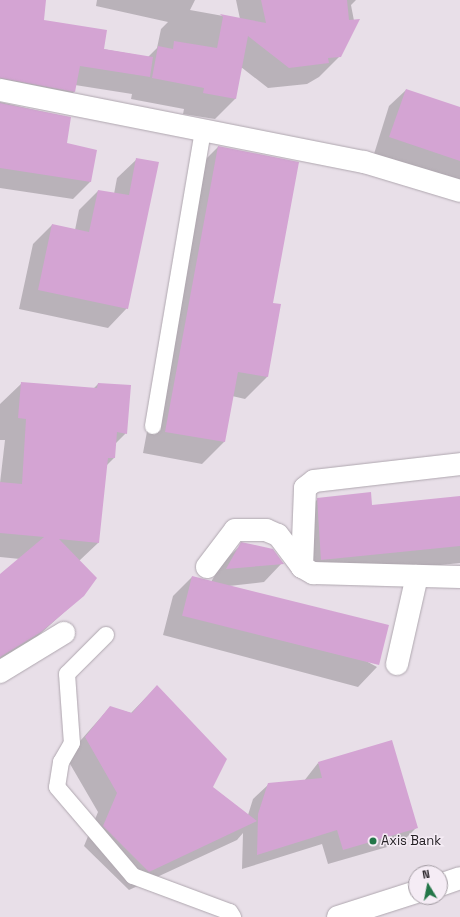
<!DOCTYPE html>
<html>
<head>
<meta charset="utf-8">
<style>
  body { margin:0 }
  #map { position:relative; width:460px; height:917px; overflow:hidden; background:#e8dfe8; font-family:"Space Grotesk",sans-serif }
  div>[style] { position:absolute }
  .shadow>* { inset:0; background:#0003 }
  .building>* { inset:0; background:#d4a4d3; transform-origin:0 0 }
  .roads { filter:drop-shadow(0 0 1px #afa7af) drop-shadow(0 0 1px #afa7af) }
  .lane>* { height:16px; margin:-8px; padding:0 8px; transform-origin:8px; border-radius:8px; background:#fff }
  .street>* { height:22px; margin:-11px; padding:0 11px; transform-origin:11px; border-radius:11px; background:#fff }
  .secondary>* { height:22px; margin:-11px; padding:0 11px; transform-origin:11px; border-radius:11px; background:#fff }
  .dots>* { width:11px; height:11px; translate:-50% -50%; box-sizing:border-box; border:2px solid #f5ecf5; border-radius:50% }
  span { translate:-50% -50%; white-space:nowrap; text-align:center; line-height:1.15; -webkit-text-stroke:3px #f5ecf5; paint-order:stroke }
  .poi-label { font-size:13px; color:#252125 }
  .left { translate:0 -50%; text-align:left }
  .north { position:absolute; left:408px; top:865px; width:40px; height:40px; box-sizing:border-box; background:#f5ecf5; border:1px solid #a29ba2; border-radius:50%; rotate:350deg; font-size:11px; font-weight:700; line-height:16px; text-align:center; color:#252125 }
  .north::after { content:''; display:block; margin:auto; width:14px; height:18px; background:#237648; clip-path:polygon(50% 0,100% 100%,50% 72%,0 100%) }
</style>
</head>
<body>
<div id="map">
  <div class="shadow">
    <i style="clip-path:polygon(0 0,39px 0,43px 21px,103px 49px,148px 57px,157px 48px,161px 29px,168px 22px,96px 6px,97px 0,195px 0,190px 10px,240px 19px,236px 0,356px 0,351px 5px,355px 26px,340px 56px,319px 77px,307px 84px,268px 88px,241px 67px,235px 99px,215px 119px,183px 114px,184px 109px,131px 99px,132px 94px,75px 85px,74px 92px,57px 109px,0 98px)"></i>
    <i style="clip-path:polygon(406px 90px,460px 108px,460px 182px,374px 154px,389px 106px)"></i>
    <i style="clip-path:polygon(0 102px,70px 118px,66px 144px,91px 181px,73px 199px,0 188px)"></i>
    <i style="clip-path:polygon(218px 147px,272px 304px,267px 377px,245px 399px,232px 396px,224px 442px,202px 464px,143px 453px,196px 169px)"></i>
    <i style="clip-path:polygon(137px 159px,127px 308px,108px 328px,19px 309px,33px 244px,52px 225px,75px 230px,79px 210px,98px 191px,114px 194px,117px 178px)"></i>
    <i style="clip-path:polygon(22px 383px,93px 389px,98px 384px,126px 433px,115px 444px,114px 458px,106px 466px,98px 543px,79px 561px,83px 595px,18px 654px,0 665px,0 575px,20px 559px,0 557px,0 483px,5px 440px,0 440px,0 404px)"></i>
    <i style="clip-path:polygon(460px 497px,460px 563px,302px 579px,298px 518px,318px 499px,371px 506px)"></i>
    <i style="clip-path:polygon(242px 544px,282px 563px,264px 582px,229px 586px,377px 667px,358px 687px,163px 635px,173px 596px,192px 577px,211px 582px,222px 563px)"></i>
    <i style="clip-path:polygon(157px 686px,212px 787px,248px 815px,253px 799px,269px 784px,304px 781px,318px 763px,416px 828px,401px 843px,328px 864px,322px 844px,242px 869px,243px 833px,237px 840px,129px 890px,84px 846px,98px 812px,66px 757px,110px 707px,131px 713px)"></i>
  </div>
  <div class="building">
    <i style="clip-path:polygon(0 0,46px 0,44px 20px,107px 30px,104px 49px,153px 57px,150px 77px,80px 66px,75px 92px,0 78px)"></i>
    <i style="clip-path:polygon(261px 0,347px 0,349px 20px,360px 19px,341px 57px,328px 58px,329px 63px,289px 68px,248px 36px,236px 99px,203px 93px,204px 88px,152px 78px,158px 46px,173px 49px,174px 41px,217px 48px,223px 17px,220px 14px,266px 23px)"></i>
    <i style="clip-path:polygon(406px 89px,460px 107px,460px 161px,389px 137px)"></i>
    <i style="clip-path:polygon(0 103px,71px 117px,67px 143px,97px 150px,91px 182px,0 168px)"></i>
    <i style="clip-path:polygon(218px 146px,299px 162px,273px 303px,281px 304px,268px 377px,238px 372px,225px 442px,165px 432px)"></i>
    <i style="clip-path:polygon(136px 158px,159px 162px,128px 309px,38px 290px,52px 224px,89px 232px,98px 190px,129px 195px)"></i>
    <i style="clip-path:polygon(21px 382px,97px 388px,98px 383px,131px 385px,127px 434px,117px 432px,115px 458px,108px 458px,99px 543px,59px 539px,97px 578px,84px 596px,41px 632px,0 657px,0 574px,44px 537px,0 533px,0 482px,22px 484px,26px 419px,18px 418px)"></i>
    <i style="clip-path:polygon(371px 492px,372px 505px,460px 496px,460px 546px,321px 560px,317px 498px)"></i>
    <i style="clip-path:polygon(241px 542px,273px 549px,284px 564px,226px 569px)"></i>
    <i style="left:192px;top:576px;width:203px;height:41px;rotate:14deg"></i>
    <i style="clip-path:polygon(157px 685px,227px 759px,213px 787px,257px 821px,149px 872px,103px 826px,117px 793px,85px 737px,110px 706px,132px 713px)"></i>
    <i style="clip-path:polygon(392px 740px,418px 828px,343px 850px,337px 830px,257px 855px,258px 814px,268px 783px,322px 778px,318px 762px)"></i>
  </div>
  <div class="roads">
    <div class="lane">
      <i style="left:153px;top:426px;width:299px;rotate:-80.4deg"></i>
      <i style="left:106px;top:635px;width:55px;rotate:135deg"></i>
      <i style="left:67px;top:674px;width:69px;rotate:85.9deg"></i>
      <i style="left:72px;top:743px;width:22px;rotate:120deg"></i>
      <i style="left:61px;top:762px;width:25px;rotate:99deg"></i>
      <i style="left:57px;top:787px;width:117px;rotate:49.5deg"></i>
      <i style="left:133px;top:876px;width:103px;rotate:20.4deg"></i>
      <i style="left:230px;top:912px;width:6px;rotate:59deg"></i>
    </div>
    <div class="street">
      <i style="left:0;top:90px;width:371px;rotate:11.2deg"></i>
      <i style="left:364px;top:162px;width:100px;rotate:16.8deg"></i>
      <i style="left:207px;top:567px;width:46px;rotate:-52.9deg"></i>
      <i style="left:235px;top:530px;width:31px"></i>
      <i style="left:266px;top:530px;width:13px;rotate:23deg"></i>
      <i style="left:278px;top:535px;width:40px;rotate:53deg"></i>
      <i style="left:302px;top:567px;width:13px;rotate:29deg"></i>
      <i style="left:313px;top:573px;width:147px;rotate:1.6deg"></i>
      <i style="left:302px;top:567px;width:79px;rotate:-87.8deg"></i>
      <i style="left:305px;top:488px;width:11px;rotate:-38deg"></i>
      <i style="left:314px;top:481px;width:147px;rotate:-6.6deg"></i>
      <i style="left:397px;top:664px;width:90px;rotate:-77.2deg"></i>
      <i style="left:0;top:672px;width:75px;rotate:-31.4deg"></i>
    </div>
    <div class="secondary">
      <i style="left:440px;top:885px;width:21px;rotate:-19deg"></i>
      <i style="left:338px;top:917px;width:82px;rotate:-17.8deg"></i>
    </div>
  </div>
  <div class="dots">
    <i style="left:373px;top:841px;background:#237648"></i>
  </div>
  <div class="poi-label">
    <span class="left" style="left:381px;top:841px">Axis Bank</span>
  </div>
  <div class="north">N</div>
</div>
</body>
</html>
